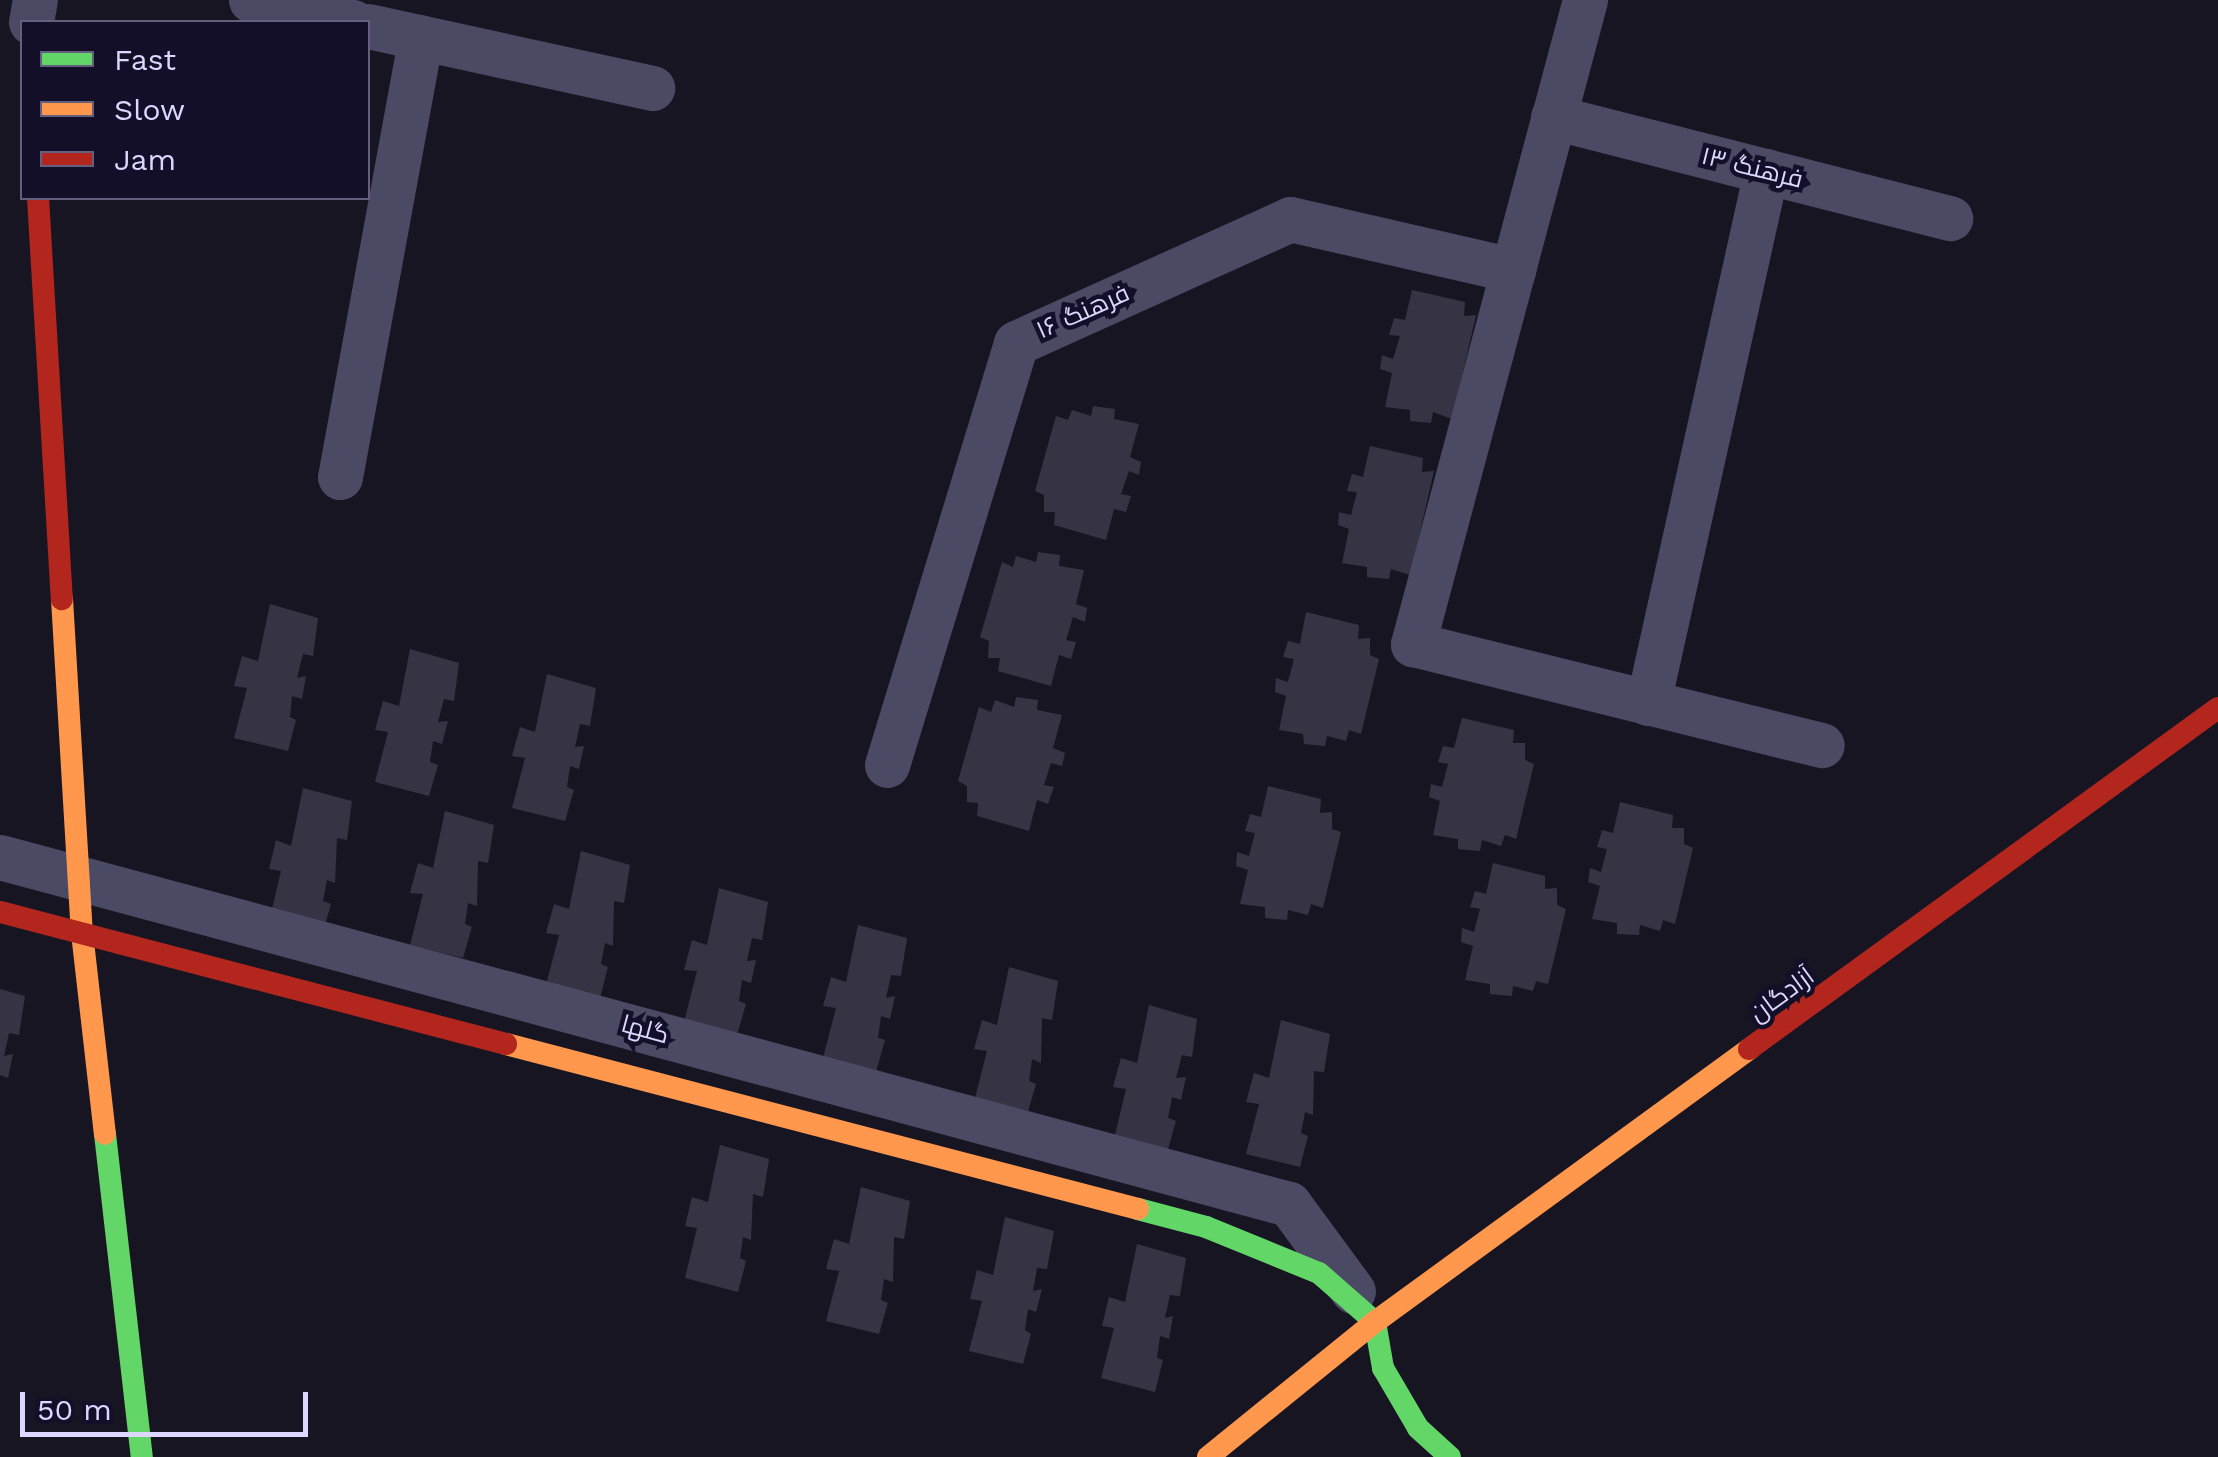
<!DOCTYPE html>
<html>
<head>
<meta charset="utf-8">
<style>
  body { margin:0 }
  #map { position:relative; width:2218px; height:1457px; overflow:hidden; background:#181523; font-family:"Work Sans",Cairo,sans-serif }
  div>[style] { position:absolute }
  .building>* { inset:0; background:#363345 }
  .street>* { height:45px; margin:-22.5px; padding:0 22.5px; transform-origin:22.5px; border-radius:22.5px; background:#4b4a64 }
  .fast>* { height:22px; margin:-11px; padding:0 11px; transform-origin:11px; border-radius:11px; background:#63d668 }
  .slow>* { height:22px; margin:-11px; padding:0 11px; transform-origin:11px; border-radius:11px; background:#ff974d }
  .jam>* { height:22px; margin:-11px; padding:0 11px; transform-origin:11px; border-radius:11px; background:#b3261e }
  span { translate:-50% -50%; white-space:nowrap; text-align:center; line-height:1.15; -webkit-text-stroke:9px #140f29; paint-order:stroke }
  .street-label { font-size:25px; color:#dbd7ff }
  .legend { position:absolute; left:20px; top:20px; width:350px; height:180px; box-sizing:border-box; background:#140f29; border:2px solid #645f7f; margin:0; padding:12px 18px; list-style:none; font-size:30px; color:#dbd7ff }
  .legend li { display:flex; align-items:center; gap:20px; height:50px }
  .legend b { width:50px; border:2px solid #645f7f }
  .scale { position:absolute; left:20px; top:1392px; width:288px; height:45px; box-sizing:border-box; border:5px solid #dbd7ff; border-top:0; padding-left:12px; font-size:30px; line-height:35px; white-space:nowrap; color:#dbd7ff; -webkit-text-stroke:8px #140f29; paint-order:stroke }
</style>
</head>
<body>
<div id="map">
  <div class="building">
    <i style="clip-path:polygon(1412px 290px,1465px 302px,1464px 316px,1476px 315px,1452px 419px,1433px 412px,1431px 423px,1410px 421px,1410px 410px,1385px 407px,1392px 373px,1380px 369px,1382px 355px,1393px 359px,1400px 336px,1389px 335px,1394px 318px,1405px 320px)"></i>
    <i style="clip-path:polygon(1093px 406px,1115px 409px,1114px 419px,1139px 424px,1130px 457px,1141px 462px,1139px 475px,1129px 471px,1121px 494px,1131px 496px,1126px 512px,1114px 509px,1106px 540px,1054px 525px,1055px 512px,1044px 512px,1044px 495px,1035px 491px,1056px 416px,1068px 420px,1072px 410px,1091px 416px)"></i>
    <i style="clip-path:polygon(1370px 446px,1423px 458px,1422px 472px,1434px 471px,1410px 575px,1391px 569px,1389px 579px,1367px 577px,1367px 567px,1342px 563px,1349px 529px,1338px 525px,1339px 512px,1351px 515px,1357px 492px,1347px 491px,1352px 474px,1363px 477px)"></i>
    <i style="clip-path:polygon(1038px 552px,1060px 555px,1059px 566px,1084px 570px,1076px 604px,1087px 608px,1085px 622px,1073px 617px,1066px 640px,1076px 642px,1071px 659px,1059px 655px,1051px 686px,998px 671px,1000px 658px,988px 658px,989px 641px,980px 637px,1002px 562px,1013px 567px,1016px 556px,1036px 562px)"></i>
    <i style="clip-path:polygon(270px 604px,318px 618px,313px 656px,303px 654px,297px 678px,306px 676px,302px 699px,292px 696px,290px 717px,296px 720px,288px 751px,234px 738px,247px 688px,234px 686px,242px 656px,258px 661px)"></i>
    <i style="clip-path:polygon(1306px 612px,1359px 625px,1358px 639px,1370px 638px,1370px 655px,1379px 659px,1361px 734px,1349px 730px,1346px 741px,1327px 736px,1325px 746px,1304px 744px,1303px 734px,1279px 730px,1286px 696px,1275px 692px,1276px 678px,1288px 682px,1294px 659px,1283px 657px,1288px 641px,1300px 644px)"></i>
    <i style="clip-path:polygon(410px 649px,459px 663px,454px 701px,444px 699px,438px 722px,448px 721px,442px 744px,433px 741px,430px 762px,438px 765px,429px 796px,375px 782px,388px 732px,375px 730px,383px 701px,399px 706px)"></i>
    <i style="clip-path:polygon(547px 674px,596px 688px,590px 726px,580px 724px,575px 747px,584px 746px,579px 769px,570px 766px,567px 787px,574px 790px,565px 821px,512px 808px,525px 758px,512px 756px,520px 727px,535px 732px)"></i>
    <i style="clip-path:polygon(1016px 697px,1038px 700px,1037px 710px,1062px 715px,1053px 748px,1065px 753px,1062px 766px,1051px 763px,1044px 785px,1054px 787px,1048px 804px,1037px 800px,1029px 831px,977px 816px,978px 803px,967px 802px,967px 786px,958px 781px,979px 707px,991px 712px,995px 700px,1014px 707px)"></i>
    <i style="clip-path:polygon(1462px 718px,1514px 730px,1513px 743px,1525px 743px,1525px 760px,1534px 764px,1516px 839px,1505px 835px,1501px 846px,1482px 840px,1480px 851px,1458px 849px,1458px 839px,1433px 835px,1440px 801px,1429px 797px,1431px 784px,1442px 787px,1448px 764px,1438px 762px,1443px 746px,1454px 748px)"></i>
    <i style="clip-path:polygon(1268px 786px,1321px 799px,1320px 813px,1332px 812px,1332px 829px,1341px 832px,1323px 908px,1311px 904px,1308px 915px,1288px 910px,1287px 920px,1265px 918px,1265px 907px,1240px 904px,1248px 870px,1236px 866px,1237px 852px,1249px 856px,1255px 833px,1245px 831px,1250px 814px,1261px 817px)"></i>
    <i style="clip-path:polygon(303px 788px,352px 801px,347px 840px,337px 838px,335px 883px,327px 880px,323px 901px,331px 904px,322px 935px,269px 922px,281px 871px,269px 869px,276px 840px,291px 846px)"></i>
    <i style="clip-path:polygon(1620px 802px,1673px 815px,1672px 828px,1684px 828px,1684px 844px,1693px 848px,1675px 924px,1663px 920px,1660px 931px,1640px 925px,1639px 935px,1617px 934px,1617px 923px,1592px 919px,1600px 886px,1588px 882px,1590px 868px,1601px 872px,1607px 849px,1597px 847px,1602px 830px,1613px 833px)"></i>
    <i style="clip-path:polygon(445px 811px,494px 825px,488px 863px,478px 861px,477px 906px,468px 903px,465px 924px,472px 927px,463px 958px,410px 945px,423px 894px,410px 893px,418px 863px,433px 868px)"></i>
    <i style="clip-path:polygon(581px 851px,630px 865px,624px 903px,614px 901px,613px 946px,605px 943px,601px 964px,608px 967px,600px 998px,546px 985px,559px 935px,546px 933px,554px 904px,569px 909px)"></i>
    <i style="clip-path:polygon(1493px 863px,1545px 876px,1545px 889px,1557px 888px,1557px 905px,1566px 909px,1548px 984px,1536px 981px,1533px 991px,1513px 986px,1512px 996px,1490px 994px,1490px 984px,1465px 980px,1473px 946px,1461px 942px,1462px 928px,1474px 932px,1480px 909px,1470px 907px,1475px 891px,1486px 894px)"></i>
    <i style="clip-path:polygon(719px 888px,768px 902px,762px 940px,752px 938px,747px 961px,756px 960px,751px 983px,742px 980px,739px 1001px,746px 1004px,737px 1035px,684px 1022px,697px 971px,684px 970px,692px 940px,707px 945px)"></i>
    <i style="clip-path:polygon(858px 925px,907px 938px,901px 976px,891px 975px,886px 998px,895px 996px,890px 1019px,881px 1016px,878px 1038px,885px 1040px,876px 1072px,823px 1058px,836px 1008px,823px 1006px,831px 977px,846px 982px)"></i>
    <i style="clip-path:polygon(1009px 967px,1058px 981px,1052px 1020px,1042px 1018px,1041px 1063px,1032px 1059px,1029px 1081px,1036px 1084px,1027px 1115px,974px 1102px,987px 1051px,974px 1049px,982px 1020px,997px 1025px)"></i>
    <i style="clip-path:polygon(0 989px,25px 996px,19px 1035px,9px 1033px,4px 1056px,13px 1054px,8px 1078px,0 1075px)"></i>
    <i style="clip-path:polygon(1149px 1005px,1197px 1019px,1192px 1057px,1182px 1055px,1176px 1078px,1186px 1077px,1181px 1100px,1172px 1097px,1168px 1118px,1176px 1121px,1167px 1153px,1114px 1139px,1126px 1089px,1113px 1087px,1121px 1058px,1137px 1063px)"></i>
    <i style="clip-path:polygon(1281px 1020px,1330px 1034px,1324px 1072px,1314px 1071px,1313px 1115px,1305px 1112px,1301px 1133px,1308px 1136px,1300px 1167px,1246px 1154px,1259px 1104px,1246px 1102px,1254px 1073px,1269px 1078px)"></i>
    <i style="clip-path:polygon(720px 1145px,769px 1159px,763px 1197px,753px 1194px,751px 1240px,743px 1237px,740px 1258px,746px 1261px,738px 1292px,685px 1278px,697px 1228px,685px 1226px,692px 1197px,708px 1202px)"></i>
    <i style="clip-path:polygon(861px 1187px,910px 1201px,904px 1239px,894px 1237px,893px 1282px,884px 1279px,881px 1300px,888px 1303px,879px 1334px,826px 1321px,839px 1271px,826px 1269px,834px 1239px,849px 1244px)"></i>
    <i style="clip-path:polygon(1005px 1217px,1054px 1231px,1047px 1269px,1037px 1268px,1033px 1291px,1042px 1289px,1036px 1312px,1028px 1309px,1025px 1330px,1031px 1334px,1023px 1364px,969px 1351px,982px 1301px,970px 1299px,977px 1270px,993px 1275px)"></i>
    <i style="clip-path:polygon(1137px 1244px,1186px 1258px,1180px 1296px,1170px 1295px,1165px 1318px,1173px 1316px,1169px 1339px,1160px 1336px,1157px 1358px,1163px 1360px,1155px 1392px,1101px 1378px,1114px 1328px,1102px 1326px,1109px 1297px,1125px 1302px)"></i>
  </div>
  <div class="street">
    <i style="left:251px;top:0;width:104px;rotate:12.2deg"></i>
    <i style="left:1585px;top:0;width:667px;rotate:104.95deg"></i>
    <i style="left:1413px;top:644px;width:421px;rotate:13.9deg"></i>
    <i style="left:31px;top:22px;width:22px;rotate:-80deg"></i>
    <i style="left:368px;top:26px;width:291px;rotate:12.3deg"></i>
    <i style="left:1553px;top:117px;width:410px;rotate:14.3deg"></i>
    <i style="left:340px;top:477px;width:447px;rotate:-79.6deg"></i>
    <i style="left:1648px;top:703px;width:545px;rotate:-77.49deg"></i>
    <i style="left:887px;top:765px;width:441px;rotate:-73deg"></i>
    <i style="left:1016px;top:343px;width:301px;rotate:-24.3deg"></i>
    <i style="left:1290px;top:219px;width:229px;rotate:12.9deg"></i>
    <i style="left:0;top:857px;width:1335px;rotate:15.07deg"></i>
    <i style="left:1289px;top:1204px;width:108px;rotate:53.7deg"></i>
  </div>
  <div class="fast">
    <i style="left:105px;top:1134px;width:325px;rotate:83.5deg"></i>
    <i style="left:1138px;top:1209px;width:70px;rotate:14.8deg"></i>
    <i style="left:1206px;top:1227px;width:122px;rotate:22.2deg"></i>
    <i style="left:1319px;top:1273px;width:74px;rotate:41.2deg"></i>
    <i style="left:1375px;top:1322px;width:47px;rotate:80.1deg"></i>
    <i style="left:1383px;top:1368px;width:69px;rotate:59.7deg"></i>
    <i style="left:1418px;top:1428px;width:43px;rotate:42.2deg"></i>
  </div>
  <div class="slow">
    <i style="left:62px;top:599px;width:335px;rotate:86.6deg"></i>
    <i style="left:82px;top:933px;width:202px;rotate:83.5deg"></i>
    <i style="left:506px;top:1044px;width:653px;rotate:14.63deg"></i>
    <i style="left:1208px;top:1457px;width:215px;rotate:-39deg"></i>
    <i style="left:1375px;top:1322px;width:463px;rotate:-36.1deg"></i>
  </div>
  <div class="jam">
    <i style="left:38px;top:198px;width:402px;rotate:86.6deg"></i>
    <i style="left:0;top:912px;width:523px;rotate:14.62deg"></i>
    <i style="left:1749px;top:1049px;width:580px;rotate:-36.02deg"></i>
  </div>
  <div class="street-label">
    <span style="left:1752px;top:168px;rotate:14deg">فرهنگ ۱۳</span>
    <span style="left:1083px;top:312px;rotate:-24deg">فرهنگ ۱۶</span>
    <span style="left:1782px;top:995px;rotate:-36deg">آزادگان</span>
    <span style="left:645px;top:1030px;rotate:15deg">گلها</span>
  </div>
  <ul class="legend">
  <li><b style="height:12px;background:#63d668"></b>Fast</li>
  <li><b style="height:12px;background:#ff974d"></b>Slow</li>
  <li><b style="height:12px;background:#b3261e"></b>Jam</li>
  </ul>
  <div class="scale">50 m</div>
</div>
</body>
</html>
